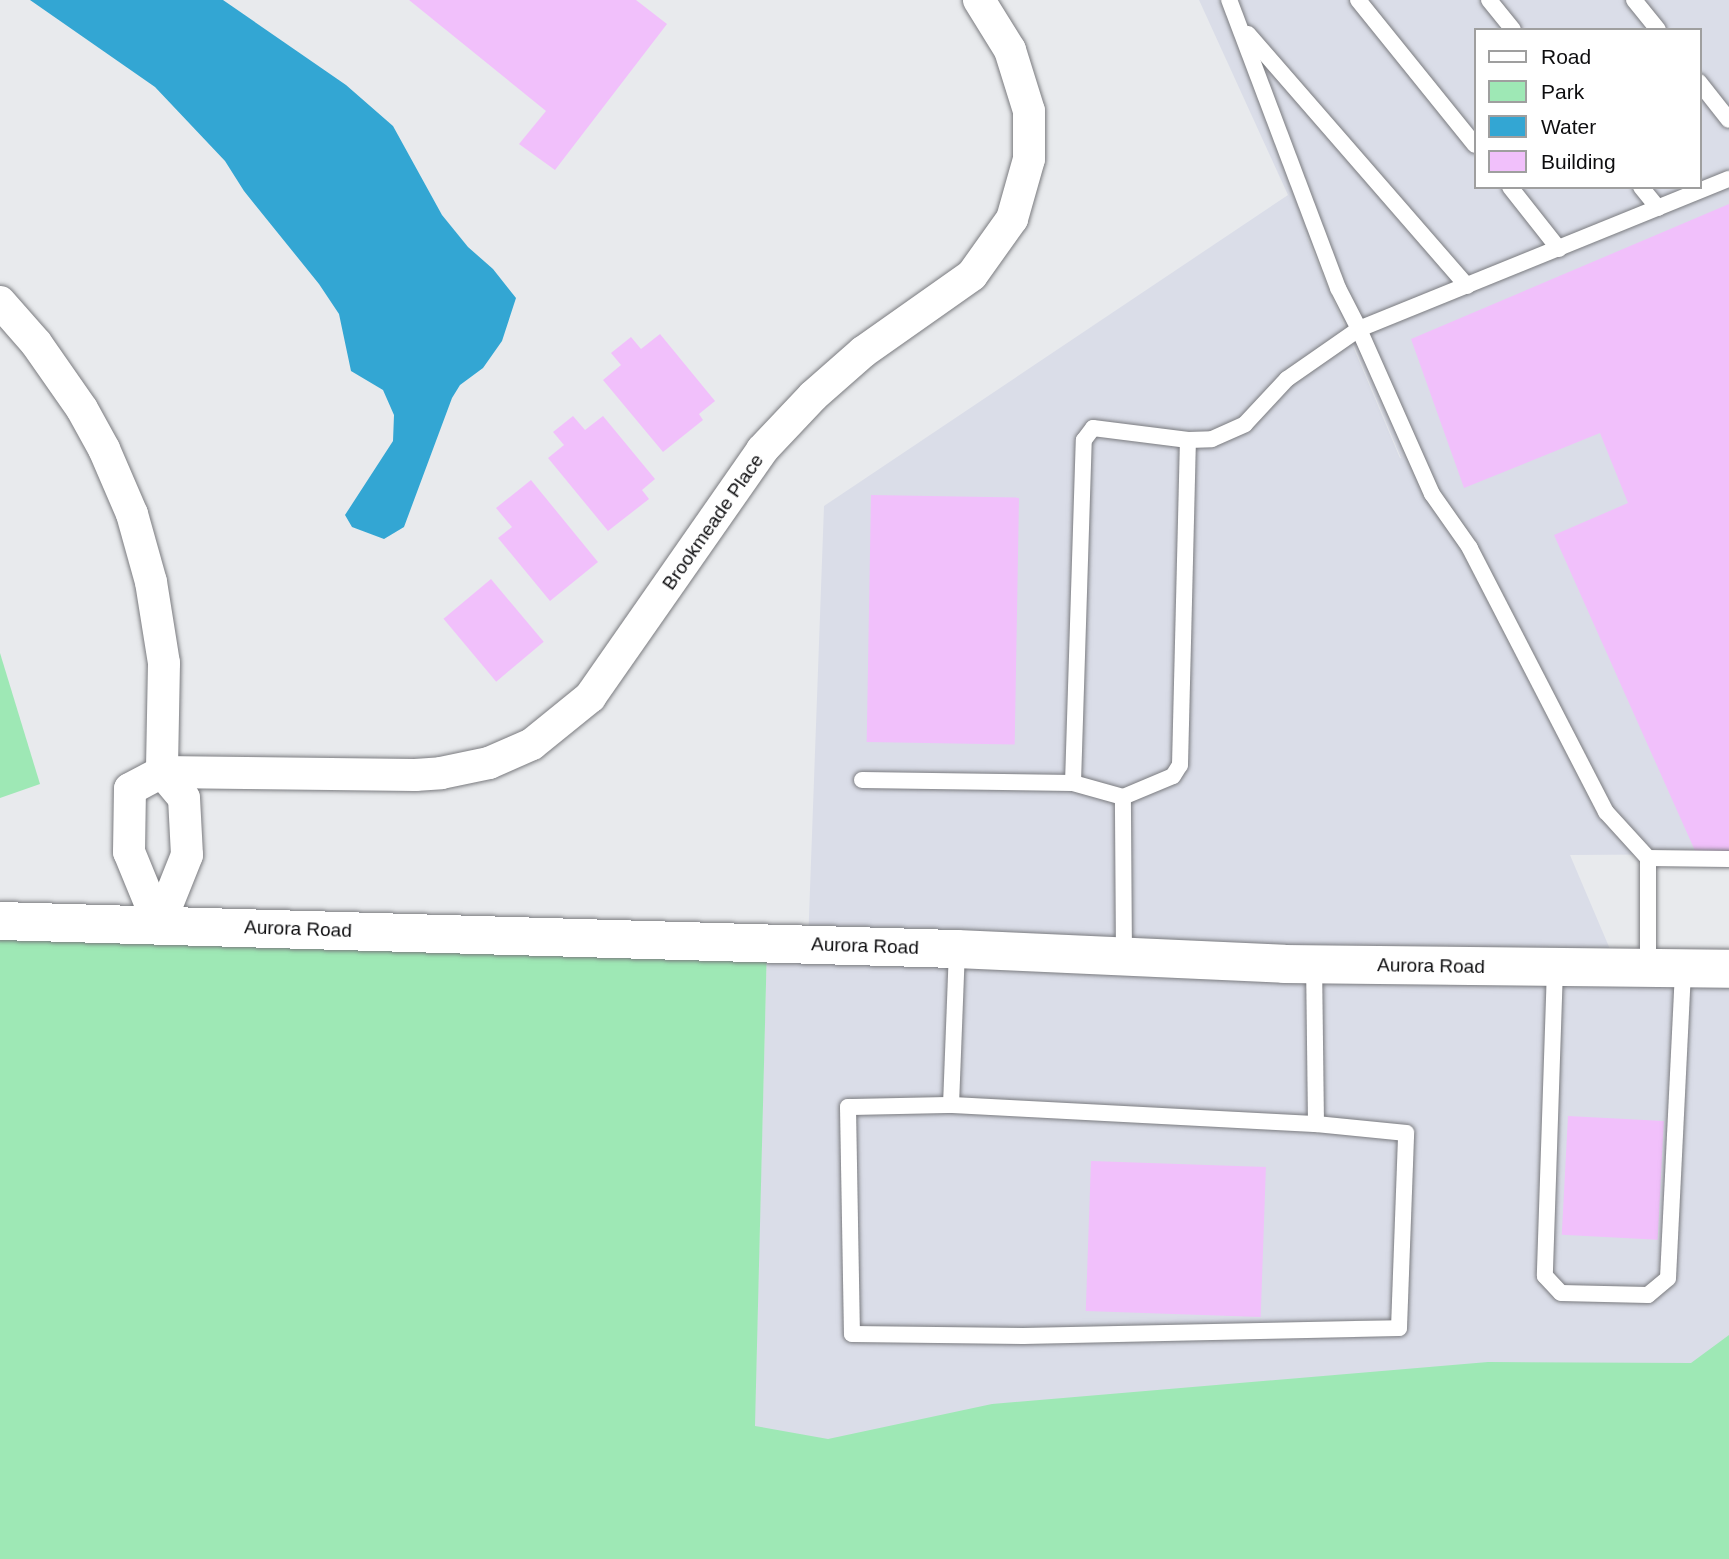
<!DOCTYPE html>
<html>
<head>
<meta charset="utf-8">
<style>
  body { margin:0 }
  #map { position:relative; width:1729px; height:1559px; overflow:hidden; background:#e8eaed; font-family:Arial,sans-serif }
  div>[style] { position:absolute }
  .built>* { inset:0; background:#dadde8 }
  .green>* { inset:0; background:#9ee8b5 }
  .water>* { inset:0; background:#33a6d3 }
  .building>* { inset:0; background:#f1c0fb; transform-origin:0 0 }
  .roads { filter:drop-shadow(0 0 2px #7a7b7f) drop-shadow(0 0 2px #7a7b7f) }
  .service>* { height:16px; margin:-8px; padding:0 8px; transform-origin:8px; border-radius:8px; background:#fff }
  .minor>* { height:32px; margin:-16px; padding:0 16px; transform-origin:16px; border-radius:16px; background:#fff }
  .primary>* { height:38px; margin:-19px; padding:0 19px; transform-origin:19px; border-radius:19px; background:#fff }
  span { translate:-50% -50%; white-space:nowrap; text-align:center; line-height:1.15; -webkit-text-stroke:5px #fff; paint-order:stroke }
  .street-label { font-size:19px; color:#0e0e10 }
  .legend { position:absolute; left:1474px; top:28px; width:228px; height:161px; box-sizing:border-box; background:#fff; border:2px solid #9f9f9f; margin:0; padding:9px 12px; list-style:none; font-size:21px; color:#0e0e10 }
  .legend li { display:flex; align-items:center; gap:14px; height:35px }
  .legend b { width:35px; border:2px solid #9f9f9f }
</style>
</head>
<body>
<div id="map">
  <div class="built">
    <i style="clip-path:polygon(evenodd,1199px 0,1729px 0,1729px 854px,1570px 855px,1618px 968px,1729px 969px,1729px 1435px,752px 1524px,767px 944px,808px 944px,824px 506px,1288px 195px,1199px 0,1475px 30px,1699px 30px,1699px 187px,1475px 187px,1475px 30px,1199px 0,1302px 225px,1312px 246px,1401px 458px,1400px 458px,1302px 225px)"></i>
  </div>
  <div class="green">
    <i style="clip-path:polygon(0 653px,40px 784px,0 798px)"></i>
    <i style="clip-path:polygon(0 921px,767px 944px,755px 1426px,828px 1439px,992px 1404px,1488px 1362px,1691px 1363px,1729px 1335px,1729px 1559px,0 1559px)"></i>
  </div>
  <div class="water">
    <i style="clip-path:polygon(30px 0,223px 0,346px 85px,393px 126px,442px 215px,468px 247px,493px 269px,516px 298px,502px 341px,483px 368px,460px 385px,452px 398px,404px 527px,384px 539px,352px 527px,345px 515px,393px 441px,394px 415px,383px 390px,351px 371px,339px 314px,319px 284px,244px 191px,225px 161px,155px 87px)"></i>
  </div>
  <div class="building">
    <i style="clip-path:polygon(409px 0,636px 0,667px 24px,555px 170px,519px 144px,546px 111px)"></i>
    <i style="clip-path:polygon(1729px 204px,1729px 853px,1696px 853px,1554px 535px,1628px 503px,1600px 433px,1464px 488px,1411px 339px)"></i>
    <i style="clip-path:polygon(660px 334px,715px 401px,699px 414px,703px 420px,663px 452px,603px 380px,621px 365px,611px 353px,631px 337px,641px 349px)"></i>
    <i style="clip-path:polygon(573px 416px,585px 430px,603px 416px,655px 479px,642px 490px,649px 499px,608px 531px,548px 458px,564px 445px,553px 432px)"></i>
    <i style="clip-path:polygon(531px 480px,598px 562px,550px 601px,498px 538px,512px 527px,496px 508px)"></i>
    <i style="left:871px;top:495px;width:148px;height:247px;rotate:1deg"></i>
    <i style="left:491px;top:579px;width:82px;height:62px;rotate:50deg"></i>
    <i style="left:1568px;top:1116px;width:96px;height:119px;rotate:3deg"></i>
    <i style="left:1091px;top:1161px;width:175px;height:150px;rotate:2deg"></i>
  </div>
  <div class="roads">
    <div class="service">
      <i style="left:1358px;top:0;width:186px;rotate:51.1deg"></i>
      <i style="left:1489px;top:0;width:38px;rotate:51deg"></i>
      <i style="left:1634px;top:0;width:38px;rotate:51deg"></i>
      <i style="left:1248px;top:34px;width:334px;rotate:49deg"></i>
      <i style="left:1699px;top:82px;width:48px;rotate:51.7deg"></i>
      <i style="left:1510px;top:187px;width:79px;rotate:51.7deg"></i>
      <i style="left:1641px;top:187px;width:27px;rotate:51deg"></i>
      <i style="left:862px;top:780px;width:211px;rotate:0.8deg"></i>
      <i style="left:1123px;top:797px;width:54px;rotate:-22.8deg"></i>
      <i style="left:1173px;top:776px;width:13px;rotate:-58deg"></i>
      <i style="left:1180px;top:765px;width:325px;rotate:-88.6deg"></i>
      <i style="left:1648px;top:858px;width:81px;rotate:0.7deg"></i>
      <i style="left:957px;top:949px;width:156px;rotate:92.2deg"></i>
      <i style="left:951px;top:1105px;width:103px;rotate:178.9deg"></i>
      <i style="left:848px;top:1107px;width:227px;rotate:89deg"></i>
      <i style="left:852px;top:1334px;width:171px;rotate:0.7deg"></i>
      <i style="left:1023px;top:1336px;width:376px;rotate:-1.2deg"></i>
      <i style="left:1399px;top:1328px;width:195px;rotate:-87.9deg"></i>
      <i style="left:1406px;top:1133px;width:90px;rotate:-174.3deg"></i>
      <i style="left:1316px;top:1124px;width:160px;rotate:-90.7deg"></i>
      <i style="left:1124px;top:957px;width:160px;rotate:-90.4deg"></i>
      <i style="left:1123px;top:797px;width:52px;rotate:-164.4deg"></i>
      <i style="left:1073px;top:783px;width:343px;rotate:-88.2deg"></i>
      <i style="left:1084px;top:440px;width:15px;rotate:-53deg"></i>
      <i style="left:1093px;top:428px;width:96px;rotate:7.2deg"></i>
      <i style="left:1188px;top:440px;width:24px;rotate:-2deg"></i>
      <i style="left:1212px;top:439px;width:36px;rotate:-24deg"></i>
      <i style="left:1245px;top:424px;width:62px;rotate:-47deg"></i>
      <i style="left:1287px;top:379px;width:88px;rotate:-34.8deg"></i>
      <i style="left:1359px;top:329px;width:46px;rotate:-117.1deg"></i>
      <i style="left:1338px;top:288px;width:308px;rotate:-110.7deg"></i>
      <i style="left:1555px;top:968px;width:308px;rotate:91.9deg"></i>
      <i style="left:1545px;top:1276px;width:23px;rotate:47deg"></i>
      <i style="left:1561px;top:1293px;width:87px;rotate:1.3deg"></i>
      <i style="left:1648px;top:1295px;width:26px;rotate:-40deg"></i>
      <i style="left:1668px;top:1278px;width:309px;rotate:-87.2deg"></i>
      <i style="left:1648px;top:969px;width:111px;rotate:-90deg"></i>
      <i style="left:1648px;top:858px;width:62px;rotate:-132.4deg"></i>
      <i style="left:1606px;top:812px;width:297px;rotate:-117.3deg"></i>
      <i style="left:1470px;top:548px;width:66px;rotate:-125.1deg"></i>
      <i style="left:1432px;top:494px;width:180px;rotate:-113.9deg"></i>
      <i style="left:1359px;top:329px;width:399px;rotate:-22.1deg"></i>
      <i style="left:951px;top:1105px;width:365px;rotate:3deg"></i>
    </div>
    <div class="minor">
      <i style="left:0;top:302px;width:55px;rotate:48.7deg"></i>
      <i style="left:36px;top:343px;width:80px;rotate:55.1deg"></i>
      <i style="left:82px;top:409px;width:46px;rotate:61.2deg"></i>
      <i style="left:104px;top:449px;width:71px;rotate:66.7deg"></i>
      <i style="left:132px;top:514px;width:71px;rotate:74.4deg"></i>
      <i style="left:151px;top:582px;width:82px;rotate:80.9deg"></i>
      <i style="left:164px;top:663px;width:109px;rotate:91.1deg"></i>
      <i style="left:162px;top:772px;width:253px;rotate:0.7deg"></i>
      <i style="left:415px;top:775px;width:26px;rotate:-4deg"></i>
      <i style="left:441px;top:773px;width:49px;rotate:-11.8deg"></i>
      <i style="left:489px;top:763px;width:47px;rotate:-23.8deg"></i>
      <i style="left:532px;top:744px;width:75px;rotate:-39deg"></i>
      <i style="left:590px;top:697px;width:301px;rotate:-55.1deg"></i>
      <i style="left:762px;top:450px;width:74px;rotate:-46.6deg"></i>
      <i style="left:813px;top:396px;width:67px;rotate:-41.3deg"></i>
      <i style="left:863px;top:352px;width:133px;rotate:-35.2deg"></i>
      <i style="left:972px;top:275px;width:69px;rotate:-54.5deg"></i>
      <i style="left:1012px;top:219px;width:62px;rotate:-74.2deg"></i>
      <i style="left:1029px;top:159px;width:48px;rotate:-90deg"></i>
      <i style="left:1029px;top:111px;width:64px;rotate:-107.3deg"></i>
      <i style="left:1010px;top:50px;width:59px;rotate:-121.8deg"></i>
      <i style="left:162px;top:772px;width:34px;rotate:50deg"></i>
      <i style="left:184px;top:798px;width:57px;rotate:87deg"></i>
      <i style="left:187px;top:855px;width:75px;rotate:111.8deg"></i>
      <i style="left:159px;top:925px;width:79px;rotate:-112.3deg"></i>
      <i style="left:129px;top:852px;width:63px;rotate:-89.1deg"></i>
      <i style="left:130px;top:789px;width:36px;rotate:-28deg"></i>
    </div>
    <div class="primary">
      <i style="left:0;top:921px;width:957px;rotate:1.68deg"></i>
      <i style="left:957px;top:949px;width:327px;rotate:2.6deg"></i>
      <i style="left:1284px;top:964px;width:445px;rotate:0.6deg"></i>
    </div>
  </div>
  <div class="street-label">
    <span style="left:713px;top:522px;rotate:-55deg">Brookmeade Place</span>
    <span style="left:298px;top:929px;rotate:2deg">Aurora Road</span>
    <span style="left:865px;top:946px;rotate:2deg">Aurora Road</span>
    <span style="left:1431px;top:966px;rotate:1deg">Aurora Road</span>
  </div>
  <ul class="legend">
  <li><b style="height:9px;background:#fff"></b>Road</li>
  <li><b style="height:19px;background:#9ee8b5"></b>Park</li>
  <li><b style="height:19px;background:#33a6d3"></b>Water</li>
  <li><b style="height:19px;background:#f1c0fb"></b>Building</li>
  </ul>
</div>
</body>
</html>
